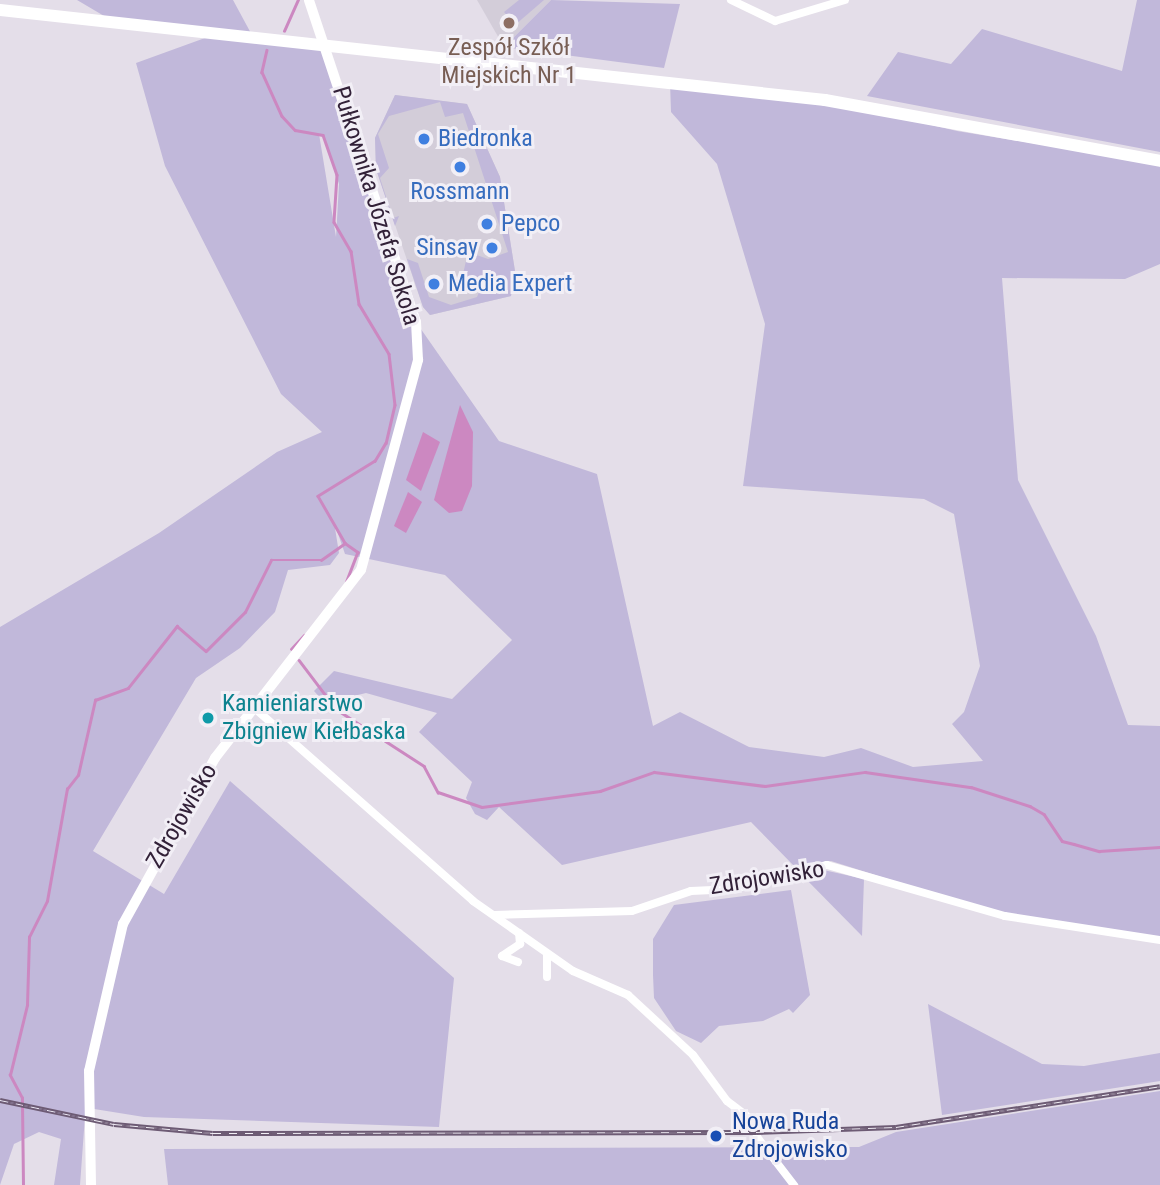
<!DOCTYPE html>
<html>
<head>
<meta charset="utf-8">
<style>
  body { margin:0 }
  #map { position:relative; width:1160px; height:1185px; overflow:hidden; background:#e4dee9; font-family:"Roboto Condensed",sans-serif }
  div>[style] { position:absolute }
  .built>* { inset:0; background:#d3cdd9 }
  .green>* { inset:0; background:#c1b8da }
  .water>* { inset:0; background:#cc88c1 }
  .stream>* { height:2.5px; margin:-1.25px; padding:0 1.25px; transform-origin:1.25px; border-radius:1.25px; background:#cc88c1 }
  .minor>* { height:8px; margin:-4px; padding:0 4px; transform-origin:4px; border-radius:4px; background:#fff }
  .tertiary>* { height:10px; margin:-5px; padding:0 5px; transform-origin:5px; border-radius:5px; background:#fff }
  .secondary>* { height:12px; margin:-6px; padding:0 6px; transform-origin:6px; border-radius:6px; background:#fff }
  .rail>* { height:5px; margin-top:-2.5px; transform-origin:0; background:repeating-linear-gradient(90deg,#f2eff6 0 8px,#6d5b74 0 16px); box-sizing:border-box; border-block:2px solid #6d5b74 }
  .dots>* { width:19px; height:19px; translate:-50% -50%; box-sizing:border-box; border:4px solid #f2eff6; border-radius:50% }
  span { translate:-50% -50%; white-space:nowrap; text-align:center; line-height:1.15; -webkit-text-stroke:6px #f2eff6; paint-order:stroke }
  .education-label { font-size:24px; color:#785e54 }
  .shop-label { font-size:24px; color:#366cbe }
  .left { translate:0 -50%; text-align:left }
  .right { translate:-100% -50%; text-align:right }
  .street-label { font-size:24px; color:#322138 }
  .culture-label { font-size:24px; color:#0d838f }
  .transit-label { font-size:24px; color:#164399 }
</style>
</head>
<body>
<div id="map">
  <div class="built">
    <i style="clip-path:polygon(477px 0,551px 0,504px 47px)"></i>
    <i style="clip-path:polygon(395px 95px,467px 104px,500px 177px,515px 271px,511px 296px,430px 315px,423px 307px,376px 169px,375px 138px)"></i>
  </div>
  <div class="green">
    <i style="clip-path:polygon(evenodd,77px 0,233px 0,253px 37px,325px 45px,416px 322px,499px 441px,597px 474px,653px 726px,680px 712px,749px 747px,824px 757px,861px 748px,913px 767px,983px 761px,952px 724px,964px 712px,980px 666px,954px 514px,924px 499px,743px 486px,765px 324px,717px 164px,671px 112px,670px 82px,825px 100px,957px 131px,1160px 164px,1160px 264px,1125px 279px,1002px 278px,1018px 480px,1096px 636px,1128px 725px,1160px 726px,1160px 940px,1005px 916px,831px 861px,794px 866px,751px 822px,562px 865px,499px 807px,487px 820px,475px 814px,466px 798px,472px 782px,419px 732px,437px 713px,366px 693px,325px 703px,314px 691px,334px 671px,452px 699px,512px 640px,445px 575px,345px 554px,334px 522px,339px 553px,330px 565px,288px 570px,275px 612px,240px 648px,196px 678px,93px 851px,164px 894px,230px 781px,454px 978px,439px 1127px,144px 1117px,88px 1108px,87px 1089px,80px 1185px,54px 1185px,61px 1139px,39px 1132px,14px 1144px,0 1185px,0 627px,159px 533px,277px 452px,322px 432px,281px 394px,165px 166px,136px 63px,216px 34px,116px 23px,77px 0,319px 134px,323px 135px,339px 184px,336px 237px,319px 134px)"></i>
    <i style="clip-path:polygon(519px 0,544px 0,515px 25px,504px 12px)"></i>
    <i style="clip-path:polygon(551px 0,680px 4px,664px 68px,504px 47px)"></i>
    <i style="clip-path:polygon(1137px 0,1160px 0,1160px 152px,867px 96px,898px 52px,951px 64px,982px 29px,1122px 71px)"></i>
    <i style="clip-path:polygon(395px 95px,467px 104px,500px 177px,515px 271px,511px 296px,430px 315px,423px 307px,407px 259px,418px 263px,429px 297px,451px 305px,477px 297px,480px 290px,461px 283px,468px 252px,488px 259px,508px 252px,463px 113px,445px 117px,440px 102px,389px 116px,378px 134px,389px 168px,380px 178px,393px 218px,399px 216px,395px 226px,376px 169px,375px 138px)"></i>
    <i style="clip-path:polygon(819px 869px,864px 879px,862px 936px,799px 872px)"></i>
    <i style="clip-path:polygon(791px 890px,810px 995px,793px 1013px,789px 1009px,763px 1021px,719px 1026px,701px 1043px,676px 1031px,654px 998px,653px 975px,653px 939px,674px 905px)"></i>
    <i style="clip-path:polygon(928px 1004px,1042px 1064px,1084px 1066px,1160px 1053px,1160px 1081px,942px 1115px)"></i>
    <i style="clip-path:polygon(1160px 1091px,1160px 1185px,168px 1185px,164px 1149px,859px 1147px,896px 1132px)"></i>
  </div>
  <div class="water">
    <i style="clip-path:polygon(460px 405px,473px 432px,472px 486px,462px 511px,449px 513px,434px 500px)"></i>
    <i style="clip-path:polygon(423px 432px,440px 442px,421px 491px,406px 480px)"></i>
    <i style="clip-path:polygon(408px 492px,422px 502px,406px 533px,394px 526px)"></i>
  </div>
  <div class="stream">
    <i style="left:284px;top:31px;width:34px;rotate:-66deg"></i>
    <i style="left:267px;top:50px;width:23px;rotate:103deg"></i>
    <i style="left:262px;top:72px;width:48px;rotate:65.6deg"></i>
    <i style="left:282px;top:116px;width:19px;rotate:47deg"></i>
    <i style="left:295px;top:130px;width:28px;rotate:10deg"></i>
    <i style="left:323px;top:135px;width:42px;rotate:70.7deg"></i>
    <i style="left:337px;top:175px;width:47px;rotate:93.7deg"></i>
    <i style="left:334px;top:222px;width:34px;rotate:60deg"></i>
    <i style="left:351px;top:251px;width:54px;rotate:81.4deg"></i>
    <i style="left:359px;top:304px;width:58px;rotate:59deg"></i>
    <i style="left:389px;top:354px;width:51px;rotate:83.3deg"></i>
    <i style="left:395px;top:405px;width:39px;rotate:103deg"></i>
    <i style="left:386px;top:443px;width:21px;rotate:121deg"></i>
    <i style="left:375px;top:461px;width:67px;rotate:148.4deg"></i>
    <i style="left:318px;top:496px;width:54px;rotate:60.1deg"></i>
    <i style="left:345px;top:543px;width:16px;rotate:35deg"></i>
    <i style="left:358px;top:552px;width:31px;rotate:111deg"></i>
    <i style="left:291px;top:649px;width:19px;rotate:-47deg"></i>
    <i style="left:299px;top:660px;width:61px;rotate:52.9deg"></i>
    <i style="left:336px;top:709px;width:105px;rotate:32.9deg"></i>
    <i style="left:424px;top:766px;width:30px;rotate:62deg"></i>
    <i style="left:438px;top:792px;width:46px;rotate:18.8deg"></i>
    <i style="left:482px;top:807px;width:119px;rotate:-7.7deg"></i>
    <i style="left:600px;top:791px;width:57px;rotate:-19.4deg"></i>
    <i style="left:654px;top:772px;width:112px;rotate:7.2deg"></i>
    <i style="left:765px;top:786px;width:101px;rotate:-8deg"></i>
    <i style="left:865px;top:772px;width:107px;rotate:8.1deg"></i>
    <i style="left:971px;top:787px;width:62px;rotate:17.9deg"></i>
    <i style="left:1030px;top:806px;width:16px;rotate:30deg"></i>
    <i style="left:1044px;top:814px;width:32px;rotate:56deg"></i>
    <i style="left:1062px;top:841px;width:12px;rotate:14deg"></i>
    <i style="left:1074px;top:844px;width:26px;rotate:16deg"></i>
    <i style="left:1099px;top:851px;width:61px;rotate:-3.8deg"></i>
    <i style="left:23px;top:1185px;width:87px;rotate:-90.7deg"></i>
    <i style="left:22px;top:1098px;width:26px;rotate:-118deg"></i>
    <i style="left:10px;top:1075px;width:72px;rotate:-76.3deg"></i>
    <i style="left:27px;top:1005px;width:68px;rotate:-88.3deg"></i>
    <i style="left:29px;top:937px;width:40px;rotate:-63.4deg"></i>
    <i style="left:47px;top:901px;width:114px;rotate:-79.9deg"></i>
    <i style="left:67px;top:789px;width:18px;rotate:-52deg"></i>
    <i style="left:78px;top:775px;width:77px;rotate:-77.2deg"></i>
    <i style="left:95px;top:700px;width:35px;rotate:-20deg"></i>
    <i style="left:128px;top:688px;width:79px;rotate:-51.7deg"></i>
    <i style="left:177px;top:626px;width:38px;rotate:41deg"></i>
    <i style="left:206px;top:651px;width:55px;rotate:-45deg"></i>
    <i style="left:245px;top:612px;width:58px;rotate:-63.4deg"></i>
    <i style="left:271px;top:560px;width:50px"></i>
    <i style="left:321px;top:560px;width:29px;rotate:-35deg"></i>
  </div>
  <div class="minor">
    <i style="left:731px;top:0;width:49px;rotate:25.5deg"></i>
    <i style="left:775px;top:21px;width:73px;rotate:-16.7deg"></i>
    <i style="left:251px;top:705px;width:296px;rotate:41.4deg"></i>
    <i style="left:473px;top:901px;width:122px;rotate:35deg"></i>
    <i style="left:573px;top:971px;width:60px;rotate:23.6deg"></i>
    <i style="left:628px;top:995px;width:88px;rotate:42.7deg"></i>
    <i style="left:693px;top:1055px;width:57px;rotate:53.5deg"></i>
    <i style="left:727px;top:1101px;width:34px;rotate:37deg"></i>
    <i style="left:754px;top:1121px;width:16px;rotate:79deg"></i>
    <i style="left:757px;top:1137px;width:61px;rotate:52.4deg"></i>
    <i style="left:495px;top:915px;width:137px;rotate:-1.7deg"></i>
    <i style="left:632px;top:911px;width:62px;rotate:-18.7deg"></i>
    <i style="left:691px;top:891px;width:43px;rotate:-2.7deg"></i>
    <i style="left:734px;top:889px;width:96px;rotate:-14.5deg"></i>
    <i style="left:827px;top:865px;width:185px;rotate:16deg"></i>
    <i style="left:1005px;top:916px;width:157px;rotate:8.8deg"></i>
    <i style="left:547px;top:954px;width:23px;rotate:90deg"></i>
    <i style="left:518px;top:962px;width:17px;rotate:-159deg"></i>
    <i style="left:502px;top:956px;width:22px;rotate:-34deg"></i>
    <i style="left:520px;top:944px;width:11px;rotate:-95deg"></i>
  </div>
  <div class="tertiary">
    <i style="left:91px;top:1185px;width:114px;rotate:-91deg"></i>
    <i style="left:89px;top:1071px;width:151px;rotate:-77deg"></i>
    <i style="left:123px;top:924px;width:190px;rotate:-61deg"></i>
    <i style="left:215px;top:758px;width:238px;rotate:-52.2deg"></i>
    <i style="left:361px;top:570px;width:218px;rotate:-74.8deg"></i>
    <i style="left:418px;top:360px;width:38px;rotate:-93deg"></i>
    <i style="left:416px;top:322px;width:339px;rotate:-108.4deg"></i>
  </div>
  <div class="secondary">
    <i style="left:0;top:10px;width:830px;rotate:6.23deg"></i>
    <i style="left:825px;top:100px;width:341px;rotate:10.3deg"></i>
  </div>
  <div class="rail">
    <i style="left:0;top:1100px;width:116px;rotate:11.9deg"></i>
    <i style="left:114px;top:1124px;width:99px;rotate:5.2deg"></i>
    <i style="left:213px;top:1133px;width:543px;rotate:-0.11deg"></i>
    <i style="left:756px;top:1132px;width:140px;rotate:-2deg"></i>
    <i style="left:896px;top:1127px;width:267px;rotate:-8.8deg"></i>
  </div>
  <div class="dots">
    <i style="left:509px;top:23px;background:#8d6e63"></i>
    <i style="left:424px;top:139px;background:#3f7fe0"></i>
    <i style="left:460px;top:167px;background:#3f7fe0"></i>
    <i style="left:487px;top:224px;background:#3f7fe0"></i>
    <i style="left:492px;top:248px;background:#3f7fe0"></i>
    <i style="left:434px;top:284px;background:#3f7fe0"></i>
    <i style="left:208px;top:718px;background:#0f9aa8"></i>
    <i style="left:716px;top:1136px;background:#1a4fb4"></i>
  </div>
  <div class="education-label">
    <span style="left:509px;top:62px">Zespół Szkół<br>Miejskich Nr 1</span>
  </div>
  <div class="shop-label">
    <span class="left" style="left:438px;top:139px">Biedronka</span>
    <span style="left:460px;top:192px">Rossmann</span>
    <span class="left" style="left:501px;top:224px">Pepco</span>
    <span class="right" style="left:478px;top:248px">Sinsay</span>
    <span class="left" style="left:448px;top:284px">Media Expert</span>
  </div>
  <div class="street-label">
    <span style="left:376px;top:206px;rotate:73deg">Pułkownika Józefa Sokola</span>
    <span style="left:182px;top:816px;rotate:-60deg">Zdrojowisko</span>
    <span style="left:767px;top:878px;rotate:-9deg">Zdrojowisko</span>
  </div>
  <div class="culture-label">
    <span class="left" style="left:222px;top:718px">Kamieniarstwo<br>Zbigniew Kiełbaska</span>
  </div>
  <div class="transit-label">
    <span class="left" style="left:732px;top:1136px">Nowa Ruda<br>Zdrojowisko</span>
  </div>
</div>
</body>
</html>
